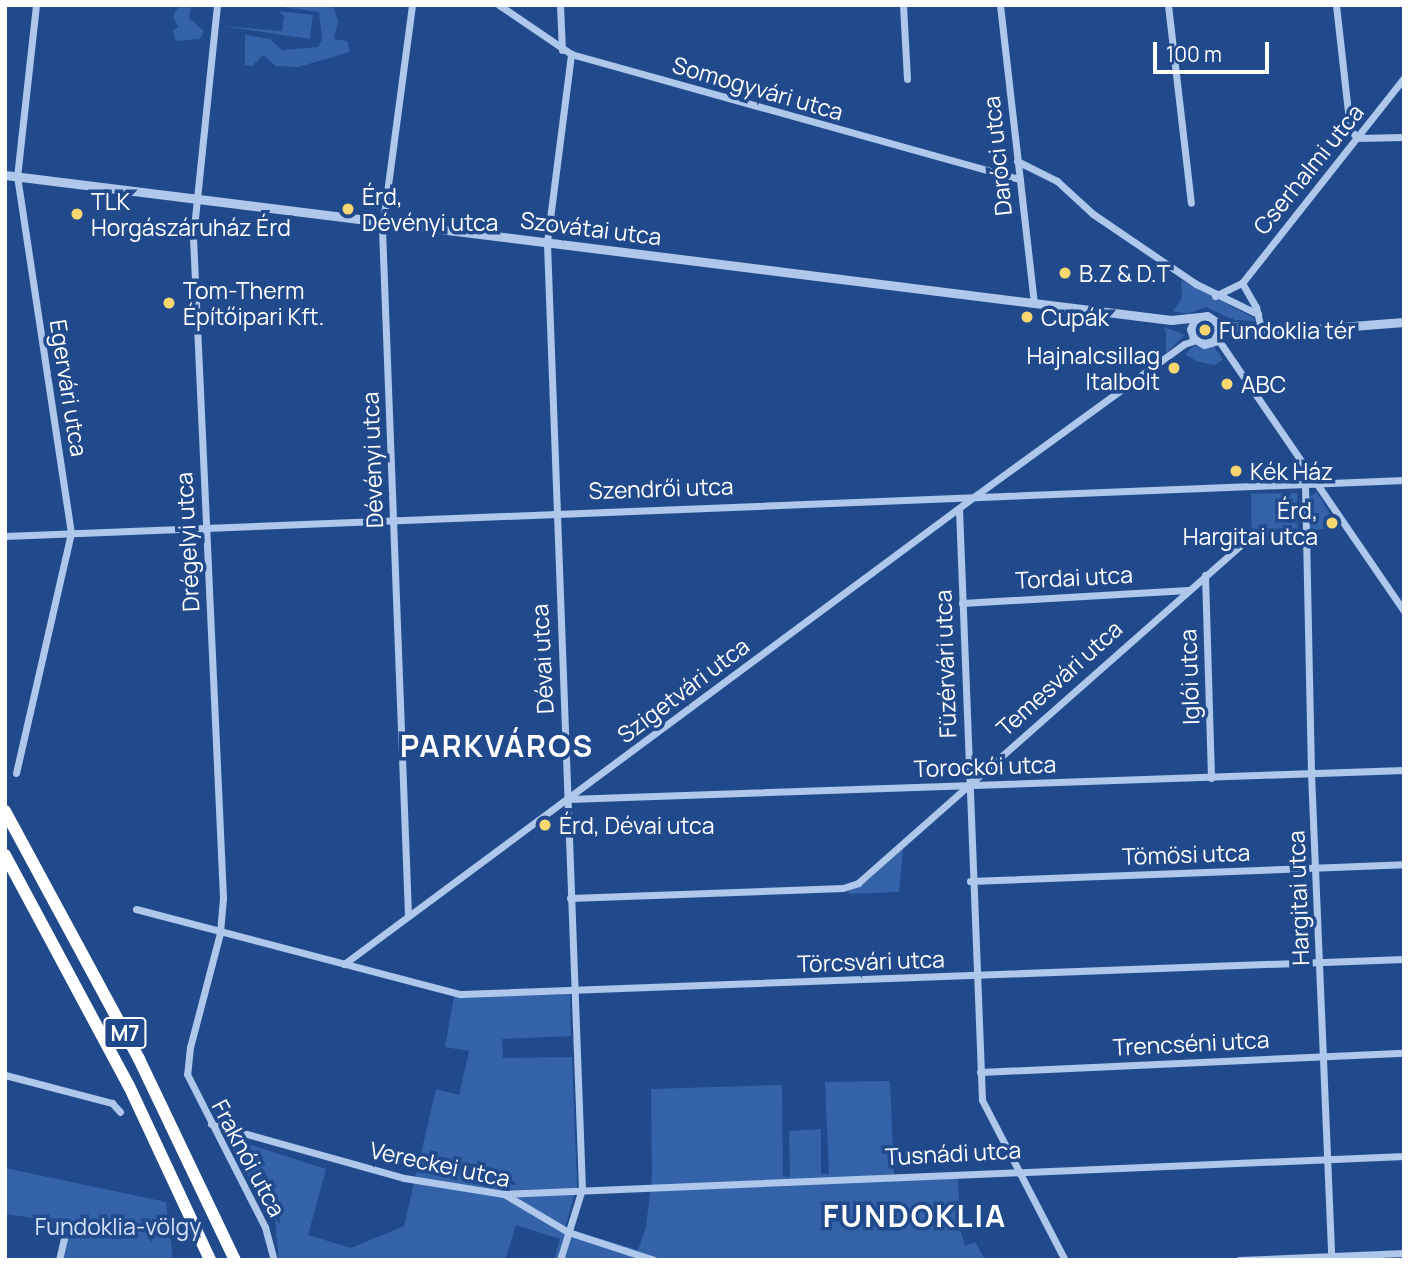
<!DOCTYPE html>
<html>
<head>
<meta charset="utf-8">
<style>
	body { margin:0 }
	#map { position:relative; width:1409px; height:1265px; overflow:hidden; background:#214a8c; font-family:Manrope,sans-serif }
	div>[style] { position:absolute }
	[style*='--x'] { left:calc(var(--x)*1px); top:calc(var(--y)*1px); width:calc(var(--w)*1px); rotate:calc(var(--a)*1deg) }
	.green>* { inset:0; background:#3563a9; transform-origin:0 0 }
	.minor>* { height:7px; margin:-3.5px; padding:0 3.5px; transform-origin:3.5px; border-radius:3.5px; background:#aec7eb }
	.tertiary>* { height:9px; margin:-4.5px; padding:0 4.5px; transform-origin:4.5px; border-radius:4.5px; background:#aec7eb }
	.motorway>* { height:12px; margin:-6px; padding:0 6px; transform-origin:6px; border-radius:6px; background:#fff }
	.dots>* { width:19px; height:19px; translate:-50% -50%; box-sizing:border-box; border:4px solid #214a8c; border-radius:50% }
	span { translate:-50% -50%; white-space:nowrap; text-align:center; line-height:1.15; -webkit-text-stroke:7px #214a8c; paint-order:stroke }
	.shield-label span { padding:2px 5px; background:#214a8c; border:2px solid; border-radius:5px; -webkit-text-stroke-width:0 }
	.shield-label { font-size:21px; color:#fff; font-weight:700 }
	.street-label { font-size:23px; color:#fff }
	.poi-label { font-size:23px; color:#fff }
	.left { translate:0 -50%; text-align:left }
	.right { translate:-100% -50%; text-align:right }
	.park-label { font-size:23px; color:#d3e2f8 }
	.district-label { font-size:30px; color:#fff; font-weight:700; letter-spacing:2px }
	.frame { position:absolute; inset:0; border:7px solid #fff; pointer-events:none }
	.scale { position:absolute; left:1153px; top:42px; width:116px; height:32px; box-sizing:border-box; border:4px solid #fff; border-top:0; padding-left:9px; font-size:21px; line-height:24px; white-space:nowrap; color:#fff; -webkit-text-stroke:5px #214a8c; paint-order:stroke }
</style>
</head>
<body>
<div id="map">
	<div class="green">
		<div style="clip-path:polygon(179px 5px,191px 5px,189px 18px,204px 31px,200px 39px,175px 41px,173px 30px,178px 27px,173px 17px)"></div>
		<div style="clip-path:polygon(268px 5px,333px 5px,338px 21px,334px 39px,347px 41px,350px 52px,298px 67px,276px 66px,263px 55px,252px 66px,245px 65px,245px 35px,270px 39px,282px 50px,318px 47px,322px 40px,319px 12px)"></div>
		<div style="clip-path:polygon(278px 11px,313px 15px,310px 39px,221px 26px,282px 31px,284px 16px)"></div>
		<div style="clip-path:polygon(1181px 280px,1252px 317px,1256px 321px,1233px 320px,1206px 307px,1187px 314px,1173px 311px,1182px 298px)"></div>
		<div style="clip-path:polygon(1164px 327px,1185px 335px,1166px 353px,1166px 333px)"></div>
		<div style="clip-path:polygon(1194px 346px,1214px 347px,1223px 360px,1214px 365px,1196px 361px,1185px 354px)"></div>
		<div style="clip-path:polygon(1316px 492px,1318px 494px,1338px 527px,1309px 531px,1309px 497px)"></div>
		<div style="left:1297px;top:493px;width:41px;height:46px;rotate:89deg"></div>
		<div style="clip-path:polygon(903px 849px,899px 892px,849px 894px,848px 889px,868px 880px)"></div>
		<div style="clip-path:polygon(570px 994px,571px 1036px,502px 1039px,503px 1058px,572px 1057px,577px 1185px,565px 1228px,638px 1250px,646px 1227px,652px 1177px,651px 1089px,782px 1085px,783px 1176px,790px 1177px,789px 1131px,821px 1129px,821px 1174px,829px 1174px,825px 1082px,890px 1081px,894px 1176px,958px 1175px,960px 1229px,965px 1246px,975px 1242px,985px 1260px,554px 1260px,560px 1239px,516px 1225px,505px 1260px,279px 1260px,275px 1220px,227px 1142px,232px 1139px,326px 1169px,308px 1235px,351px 1248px,404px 1226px,436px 1089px,459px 1095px,469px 1051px,445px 1047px,454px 997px)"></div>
		<div style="clip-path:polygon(5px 1168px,166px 1202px,173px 1260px,63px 1260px,68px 1237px,34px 1218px,5px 1214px)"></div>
	</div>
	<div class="minor">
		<div style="--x:217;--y:5;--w:233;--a:95.9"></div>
		<div style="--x:193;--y:237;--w:662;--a:87.4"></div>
		<div style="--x:223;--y:898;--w:35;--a:95"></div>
		<div style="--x:220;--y:933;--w:118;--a:104.7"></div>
		<div style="--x:190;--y:1047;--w:27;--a:96"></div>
		<div style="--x:187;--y:1074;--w:172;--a:63"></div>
		<div style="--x:265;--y:1227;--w:34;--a:75"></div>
		<div style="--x:499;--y:5;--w:87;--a:34.2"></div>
		<div style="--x:571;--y:54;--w:466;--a:15.6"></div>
		<div style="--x:560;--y:5;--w:45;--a:87.5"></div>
		<div style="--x:903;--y:5;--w:74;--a:86.9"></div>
		<div style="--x:1000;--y:5;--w:300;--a:83.5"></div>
		<div style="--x:1168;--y:5;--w:199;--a:83.4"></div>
		<div style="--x:1336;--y:5;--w:125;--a:83.6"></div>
		<div style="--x:1350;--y:129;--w:11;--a:52"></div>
		<div style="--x:1357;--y:138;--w:47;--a:-1.2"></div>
		<div style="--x:1017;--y:161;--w:45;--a:26.6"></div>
		<div style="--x:1057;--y:181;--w:49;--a:42.5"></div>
		<div style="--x:1093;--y:214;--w:125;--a:34.2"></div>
		<div style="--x:1196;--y:284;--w:69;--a:25.8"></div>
		<div style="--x:1242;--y:283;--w:28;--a:60"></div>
		<div style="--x:1256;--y:307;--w:26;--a:77"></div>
		<div style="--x:1215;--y:296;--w:30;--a:-26"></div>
		<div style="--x:1242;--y:283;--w:261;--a:-51.7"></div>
		<div style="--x:1217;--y:338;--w:331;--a:55.6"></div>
		<div style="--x:1305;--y:486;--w:287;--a:88.8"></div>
		<div style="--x:1311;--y:773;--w:487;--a:87.6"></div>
		<div style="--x:959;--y:509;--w:591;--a:87.77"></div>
		<div style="--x:982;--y:1100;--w:180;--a:62.6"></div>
		<div style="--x:5;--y:536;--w:1400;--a:-2.29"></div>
		<div style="--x:1205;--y:575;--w:203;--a:88.3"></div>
		<div style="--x:962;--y:603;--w:226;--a:-3.3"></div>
		<div style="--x:16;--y:773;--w:246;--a:-77.1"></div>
		<div style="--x:71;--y:533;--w:360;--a:-98.6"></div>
		<div style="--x:17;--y:177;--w:173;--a:-83.7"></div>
		<div style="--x:568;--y:799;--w:837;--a:-1.99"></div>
		<div style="--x:970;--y:881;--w:434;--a:-2.2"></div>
		<div style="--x:570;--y:898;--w:273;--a:-2.1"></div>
		<div style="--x:843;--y:888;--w:16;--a:-18"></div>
		<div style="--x:858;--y:883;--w:526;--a:-41.45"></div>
		<div style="--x:136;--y:909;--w:336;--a:14.7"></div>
		<div style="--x:461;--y:994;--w:944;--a:-2.13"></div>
		<div style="--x:408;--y:915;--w:685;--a:-92.17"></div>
		<div style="--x:382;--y:230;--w:227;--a:-82.4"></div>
		<div style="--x:344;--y:964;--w:786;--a:-36.56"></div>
		<div style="--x:975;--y:496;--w:258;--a:-36"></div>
		<div style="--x:1184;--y:344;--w:13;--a:-18"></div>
		<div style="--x:980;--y:1072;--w:424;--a:-2.6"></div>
		<div style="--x:5;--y:1075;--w:111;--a:14.7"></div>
		<div style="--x:112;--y:1103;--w:12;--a:48"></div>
		<div style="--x:211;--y:1124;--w:200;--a:15.6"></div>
		<div style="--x:404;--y:1178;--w:101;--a:9.1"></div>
		<div style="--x:504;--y:1194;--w:74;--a:30.7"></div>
		<div style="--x:568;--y:1232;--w:90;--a:18"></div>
		<div style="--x:504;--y:1194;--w:901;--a:-2.42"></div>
		<div style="--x:59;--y:1260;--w:23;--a:-77"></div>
		<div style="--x:560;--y:1260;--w:74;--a:-72.8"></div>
		<div style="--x:582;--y:1189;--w:948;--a:-92.12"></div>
		<div style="--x:547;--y:242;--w:190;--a:-82.7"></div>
		<div style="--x:1239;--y:1260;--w:165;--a:-2.4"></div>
	</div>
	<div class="tertiary">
		<div style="--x:5;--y:175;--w:1175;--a:7.09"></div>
		<div style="--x:1171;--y:320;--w:36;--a:-6"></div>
		<div style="--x:1207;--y:316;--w:14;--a:34"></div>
		<div style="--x:1219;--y:324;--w:17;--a:103"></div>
		<div style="--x:1215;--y:341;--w:11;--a:165"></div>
		<div style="--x:1204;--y:344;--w:12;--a:-149"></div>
		<div style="--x:1194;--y:338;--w:9;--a:-108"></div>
		<div style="--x:1191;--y:329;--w:11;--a:-63"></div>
		<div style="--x:1219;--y:324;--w:57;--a:8.1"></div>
		<div style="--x:1275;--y:332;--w:129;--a:-4.4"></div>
	</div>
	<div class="motorway">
		<div style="--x:5;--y:811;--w:282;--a:61.6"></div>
		<div style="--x:139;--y:1059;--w:223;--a:64.5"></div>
		<div style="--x:5;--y:855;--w:262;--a:61.8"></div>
		<div style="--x:129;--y:1086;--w:192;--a:65"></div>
	</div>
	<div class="dots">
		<div style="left:348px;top:209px;background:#f8d770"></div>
		<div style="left:77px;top:214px;background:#f8d770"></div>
		<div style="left:1065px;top:273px;background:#f8d770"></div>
		<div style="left:169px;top:303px;background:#f8d770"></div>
		<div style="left:1027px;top:317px;background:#f8d770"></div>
		<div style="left:1205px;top:330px;background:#f8d770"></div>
		<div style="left:1174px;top:368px;background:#f8d770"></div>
		<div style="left:1227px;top:384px;background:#f8d770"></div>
		<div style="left:1236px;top:471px;background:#f8d770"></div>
		<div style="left:1332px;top:523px;background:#f8d770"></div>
		<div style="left:545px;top:825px;background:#f8d770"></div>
	</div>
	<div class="shield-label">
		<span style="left:125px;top:1033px">M7</span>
	</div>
	<div class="street-label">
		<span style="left:758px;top:88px;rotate:16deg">Somogyvári utca</span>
		<span style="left:997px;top:156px;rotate:-96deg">Daróci utca</span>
		<span style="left:1308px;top:169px;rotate:-51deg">Cserhalmi utca</span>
		<span style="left:591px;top:228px;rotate:7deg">Szovátai utca</span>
		<span style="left:69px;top:388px;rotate:81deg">Egervári utca</span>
		<span style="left:372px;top:460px;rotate:-92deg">Dévényi utca</span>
		<span style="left:661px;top:488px;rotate:-2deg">Szendrői utca</span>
		<span style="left:187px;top:542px;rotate:-93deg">Drégelyi utca</span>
		<span style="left:1074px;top:577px;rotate:-3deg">Tordai utca</span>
		<span style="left:542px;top:659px;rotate:-93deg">Dévai utca</span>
		<span style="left:945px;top:664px;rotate:-92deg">Füzérvári utca</span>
		<span style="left:1189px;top:677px;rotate:-92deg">Iglói utca</span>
		<span style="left:1059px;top:678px;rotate:-42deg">Temesvári utca</span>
		<span style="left:683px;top:690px;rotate:-37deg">Szigetvári utca</span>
		<span style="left:985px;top:766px;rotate:-2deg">Torockói utca</span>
		<span style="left:1186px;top:854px;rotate:-2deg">Tömösi utca</span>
		<span style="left:1298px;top:898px;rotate:-92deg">Hargitai utca</span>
		<span style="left:871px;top:961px;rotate:-2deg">Törcsvári utca</span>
		<span style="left:1191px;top:1043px;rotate:-3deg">Trencséni utca</span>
		<span style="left:953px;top:1153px;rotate:-3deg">Tusnádi utca</span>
		<span style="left:249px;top:1158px;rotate:62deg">Fraknói utca</span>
		<span style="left:440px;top:1164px;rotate:12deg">Vereckei utca</span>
	</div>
	<div class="poi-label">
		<span class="left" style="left:362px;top:209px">Érd,<br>Dévényi utca</span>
		<span class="left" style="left:91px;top:214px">TLK<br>Horgászáruház Érd</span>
		<span class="left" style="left:1079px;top:273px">B.Z &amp; D.T</span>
		<span class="left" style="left:183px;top:303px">Tom-Therm<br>Építőipari Kft.</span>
		<span class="left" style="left:1041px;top:317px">Cupák</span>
		<span class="left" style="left:1219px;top:330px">Fundoklia tér</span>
		<span class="right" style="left:1160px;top:368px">Hajnalcsillag<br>Italbolt</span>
		<span class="left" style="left:1241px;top:384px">ABC</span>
		<span class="left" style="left:1250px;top:471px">Kék Ház</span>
		<span class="right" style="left:1318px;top:523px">Érd,<br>Hargitai utca</span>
		<span class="left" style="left:559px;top:825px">Érd, Dévai utca</span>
	</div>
	<div class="park-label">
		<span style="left:118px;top:1226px">Fundoklia-völgy</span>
	</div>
	<div class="district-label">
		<span style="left:497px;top:746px">PARKVÁROS</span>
		<span style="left:915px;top:1216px">FUNDOKLIA</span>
	</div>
	<div class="frame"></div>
	<div class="scale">100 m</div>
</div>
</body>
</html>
